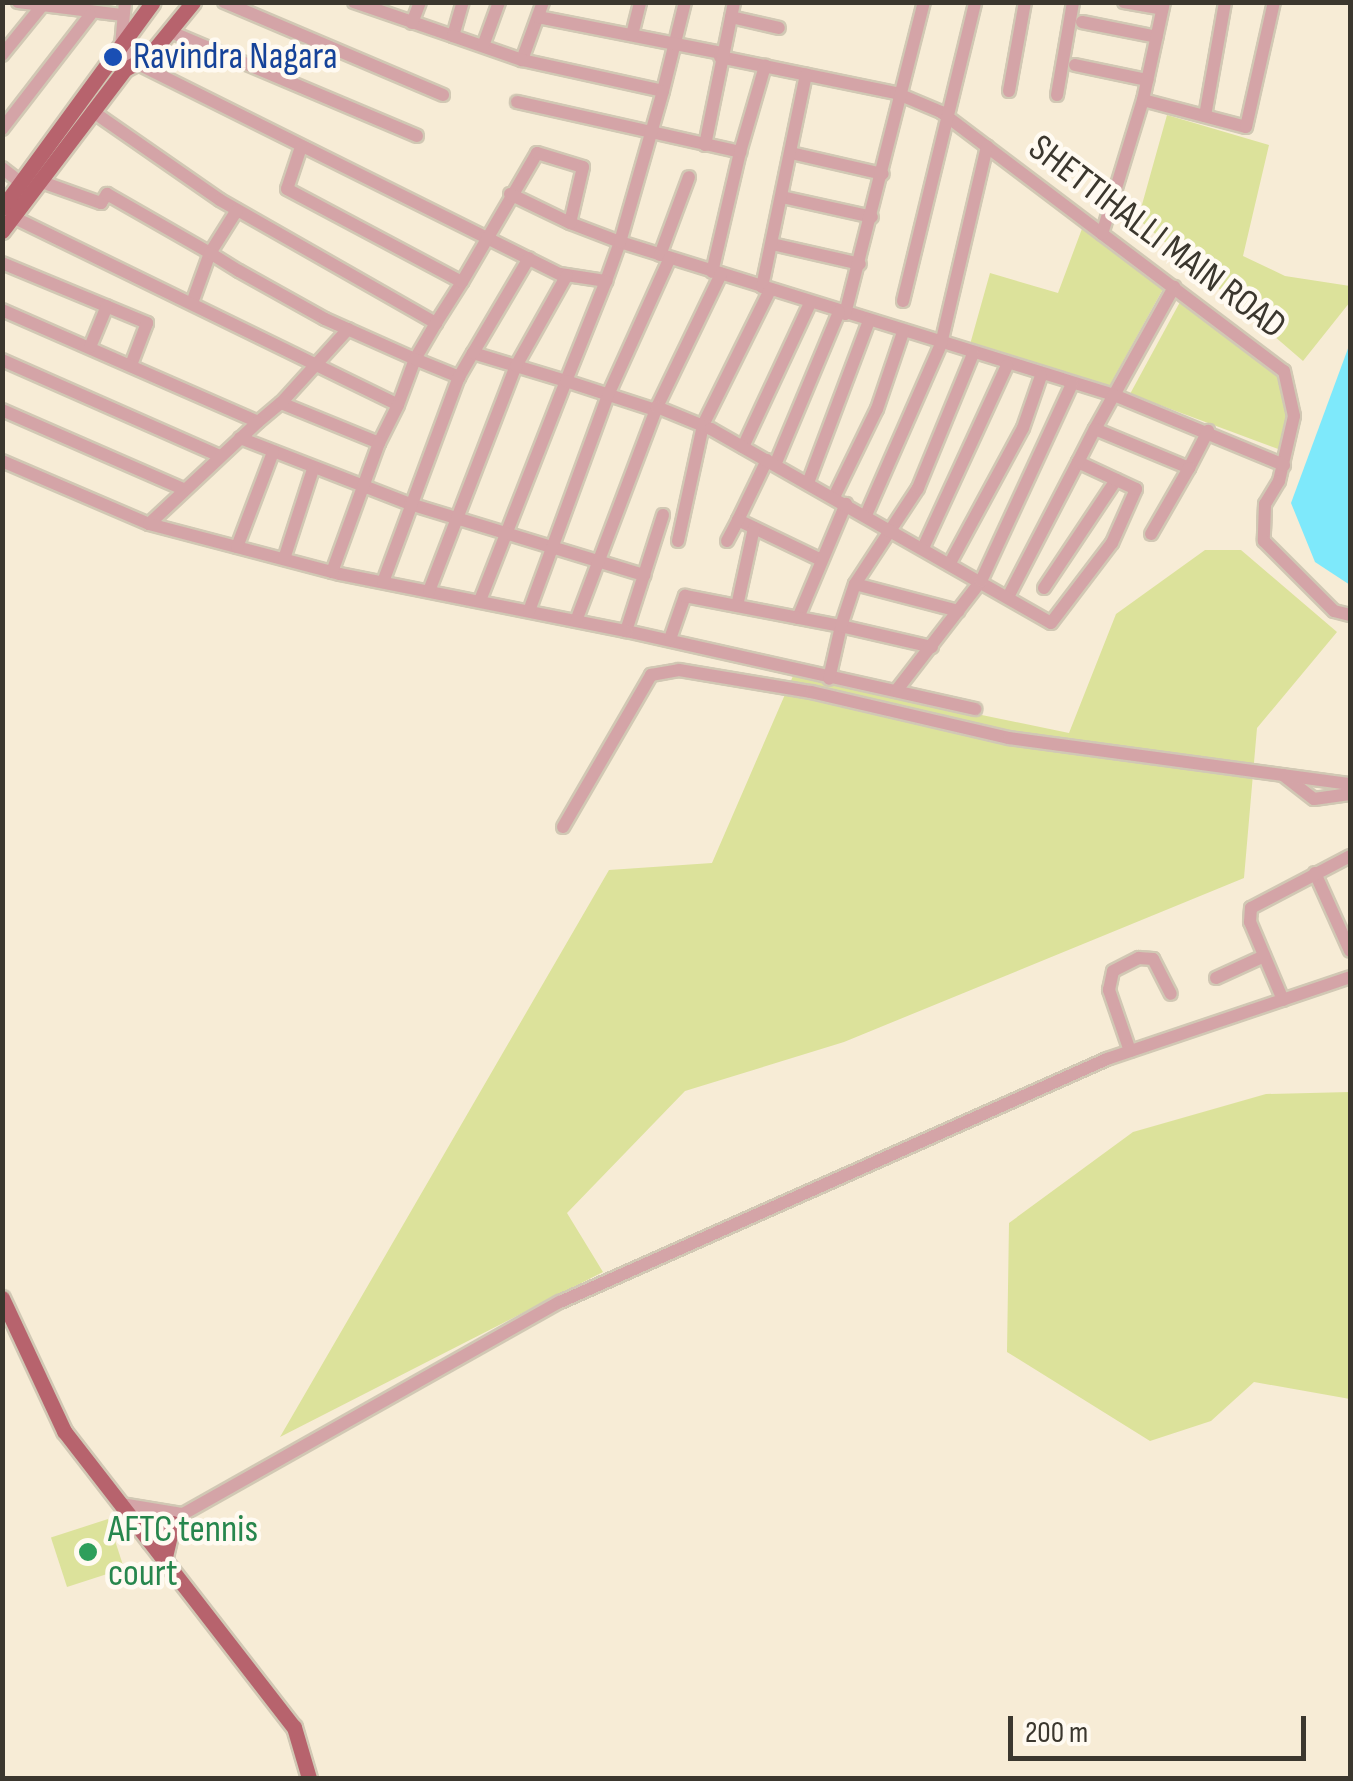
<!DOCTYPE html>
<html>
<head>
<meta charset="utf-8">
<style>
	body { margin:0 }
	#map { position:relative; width:1353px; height:1781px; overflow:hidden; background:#f7ecd6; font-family:"Sofia Sans Condensed",sans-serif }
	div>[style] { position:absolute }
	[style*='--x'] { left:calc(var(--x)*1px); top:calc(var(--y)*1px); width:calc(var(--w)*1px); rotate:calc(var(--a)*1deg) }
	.green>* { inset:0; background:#dce29b; transform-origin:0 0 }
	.water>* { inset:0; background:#7ee9fb }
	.roads { filter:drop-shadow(2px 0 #d1c8b4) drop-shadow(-2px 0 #d1c8b4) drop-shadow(0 2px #d1c8b4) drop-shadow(0 -2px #d1c8b4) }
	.minor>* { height:12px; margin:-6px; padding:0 6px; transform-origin:6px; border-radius:6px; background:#d4a4a7 }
	.major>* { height:15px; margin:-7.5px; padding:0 7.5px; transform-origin:7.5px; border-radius:7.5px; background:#b7636d }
	.dots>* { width:28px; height:28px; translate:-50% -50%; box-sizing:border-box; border:5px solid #fffaf1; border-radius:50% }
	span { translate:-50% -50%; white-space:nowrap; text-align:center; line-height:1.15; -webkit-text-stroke:9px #fffaf1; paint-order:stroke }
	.transit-label { font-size:38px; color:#164399 }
	.left { translate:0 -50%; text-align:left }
	.street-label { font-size:38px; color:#3b372e }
	.leisure-label { font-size:38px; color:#27864d }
	.frame { position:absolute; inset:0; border:5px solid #3b372e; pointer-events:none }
	.scale { position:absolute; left:1008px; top:1716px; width:298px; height:45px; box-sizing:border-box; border:5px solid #3b372e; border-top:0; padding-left:12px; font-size:30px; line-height:35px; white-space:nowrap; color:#3b372e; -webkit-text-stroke:8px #fffaf1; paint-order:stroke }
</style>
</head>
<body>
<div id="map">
	<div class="green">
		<div style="clip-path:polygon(1167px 115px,1269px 145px,1243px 256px,1285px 276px,1350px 286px,1350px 302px,1303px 361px,1138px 219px)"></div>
		<div style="clip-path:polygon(1083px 226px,1163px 289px,1109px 387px,969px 348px,990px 273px,1058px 293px)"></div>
		<div style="clip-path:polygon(1180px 302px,1281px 374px,1286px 414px,1281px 450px,1130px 394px)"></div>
		<div style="clip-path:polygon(1205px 550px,1241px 550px,1337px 632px,1257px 728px,1244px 878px,844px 1042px,685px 1091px,567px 1213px,603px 1272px,280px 1437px,609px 870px,712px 863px,793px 676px,1069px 733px,1116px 614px)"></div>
		<div style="clip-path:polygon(1350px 1092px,1350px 1399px,1254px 1382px,1211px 1421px,1150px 1441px,1007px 1352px,1009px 1223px,1133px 1132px,1266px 1094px)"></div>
		<div style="left:108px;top:1519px;width:52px;height:60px;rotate:72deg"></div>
	</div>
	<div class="water">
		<div style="clip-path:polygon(1350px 343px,1350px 585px,1315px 562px,1291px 503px)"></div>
	</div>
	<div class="roads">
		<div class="minor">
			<div style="--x:18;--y:2;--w:106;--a:7.1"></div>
			<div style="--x:125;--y:2;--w:44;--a:95.2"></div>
			<div style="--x:121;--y:46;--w:21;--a:51"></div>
			<div style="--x:134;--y:62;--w:476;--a:26.5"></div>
			<div style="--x:560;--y:274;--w:47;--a:8.7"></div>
			<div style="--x:606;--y:281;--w:41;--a:-70.3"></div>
			<div style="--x:620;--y:242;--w:517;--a:17.21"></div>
			<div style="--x:1114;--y:395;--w:124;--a:-60.9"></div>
			<div style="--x:224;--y:2;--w:238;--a:23"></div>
			<div style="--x:354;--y:2;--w:105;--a:19"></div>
			<div style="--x:453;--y:36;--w:35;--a:-74"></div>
			<div style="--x:543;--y:2;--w:62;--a:109.9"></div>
			<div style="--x:522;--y:60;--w:144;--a:12.4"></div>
			<div style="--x:663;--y:91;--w:92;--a:-76.1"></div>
			<div style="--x:1124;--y:2;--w:39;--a:10"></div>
			<div style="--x:538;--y:17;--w:187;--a:11.1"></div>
			<div style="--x:731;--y:17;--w:49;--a:12.9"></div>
			<div style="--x:1082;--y:22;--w:76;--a:11.3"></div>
			<div style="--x:412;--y:23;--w:22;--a:-69"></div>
			<div style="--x:171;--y:32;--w:267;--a:22.9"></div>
			<div style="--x:632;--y:35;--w:34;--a:-76"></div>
			<div style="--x:453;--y:36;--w:73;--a:19.2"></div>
			<div style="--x:483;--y:46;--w:47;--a:-70"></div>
			<div style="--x:2;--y:55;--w:62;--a:-50.9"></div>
			<div style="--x:720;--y:57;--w:180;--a:11.6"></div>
			<div style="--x:896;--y:93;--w:49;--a:22.9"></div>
			<div style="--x:941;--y:112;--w:430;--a:37.1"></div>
			<div style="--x:1284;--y:371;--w:46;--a:77.5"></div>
			<div style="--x:1294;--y:416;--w:67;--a:103"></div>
			<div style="--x:1279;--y:481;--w:27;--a:121"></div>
			<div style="--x:1265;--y:504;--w:37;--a:92"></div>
			<div style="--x:1264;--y:541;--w:99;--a:45"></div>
			<div style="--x:1334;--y:611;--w:16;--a:14"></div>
			<div style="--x:1075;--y:65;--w:74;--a:11.8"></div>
			<div style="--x:1009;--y:91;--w:90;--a:-79.8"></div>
			<div style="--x:1057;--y:95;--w:94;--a:-80.2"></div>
			<div style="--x:1143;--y:100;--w:106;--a:14.7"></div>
			<div style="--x:1246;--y:127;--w:128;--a:-77.4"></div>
			<div style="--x:517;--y:102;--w:229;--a:12.6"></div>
			<div style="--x:740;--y:152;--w:123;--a:103.1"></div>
			<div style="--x:92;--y:111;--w:156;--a:34.8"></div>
			<div style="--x:220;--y:200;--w:249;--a:29.7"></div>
			<div style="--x:436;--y:323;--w:49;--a:-57.6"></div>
			<div style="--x:1205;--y:116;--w:116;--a:-80"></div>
			<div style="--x:2;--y:129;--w:144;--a:-52.3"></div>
			<div style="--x:705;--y:145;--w:146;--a:-78.5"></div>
			<div style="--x:301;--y:147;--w:44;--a:108.4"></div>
			<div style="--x:287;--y:189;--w:198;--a:28"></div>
			<div style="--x:462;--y:282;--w:149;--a:-59.8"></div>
			<div style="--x:537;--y:153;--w:48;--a:16.9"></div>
			<div style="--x:583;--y:167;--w:57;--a:103.1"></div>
			<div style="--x:570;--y:223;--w:53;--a:20.8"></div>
			<div style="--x:620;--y:242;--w:157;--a:-74.1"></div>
			<div style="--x:740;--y:152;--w:90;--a:-73.8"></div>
			<div style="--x:791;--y:153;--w:94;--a:12.9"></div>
			<div style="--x:2;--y:168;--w:33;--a:38"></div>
			<div style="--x:39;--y:181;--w:66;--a:19.5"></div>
			<div style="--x:101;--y:203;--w:11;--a:-56"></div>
			<div style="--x:107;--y:194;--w:119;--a:29.8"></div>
			<div style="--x:210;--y:253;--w:53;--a:109.8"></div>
			<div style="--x:510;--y:194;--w:67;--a:25.8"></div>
			<div style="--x:782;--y:197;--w:92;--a:12.5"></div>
			<div style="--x:237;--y:210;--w:51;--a:122.1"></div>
			<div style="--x:210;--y:253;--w:34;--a:32"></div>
			<div style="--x:239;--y:271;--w:98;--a:29.2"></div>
			<div style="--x:325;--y:319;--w:98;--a:24"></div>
			<div style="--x:415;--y:359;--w:42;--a:-59.7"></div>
			<div style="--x:13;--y:217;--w:428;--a:26"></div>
			<div style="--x:398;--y:405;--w:49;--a:-69.7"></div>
			<div style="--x:415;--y:359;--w:48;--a:22.2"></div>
			<div style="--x:459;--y:377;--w:28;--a:-60"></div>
			<div style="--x:473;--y:353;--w:97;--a:16.8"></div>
			<div style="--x:566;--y:381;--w:236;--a:111.4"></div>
			<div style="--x:1102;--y:234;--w:140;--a:-73"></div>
			<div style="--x:1143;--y:100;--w:100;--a:-77.9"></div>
			<div style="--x:772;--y:244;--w:90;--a:12.8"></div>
			<div style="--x:660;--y:255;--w:83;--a:-69.6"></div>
			<div style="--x:2;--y:263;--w:157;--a:22.5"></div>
			<div style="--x:147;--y:323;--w:45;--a:110.9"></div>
			<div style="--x:606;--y:281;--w:108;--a:111.8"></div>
			<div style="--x:566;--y:381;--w:94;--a:18"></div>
			<div style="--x:762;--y:287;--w:217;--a:-78.3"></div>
			<div style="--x:903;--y:301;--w:307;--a:-76.4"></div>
			<div style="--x:2;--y:310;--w:279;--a:23.6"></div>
			<div style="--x:258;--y:422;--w:30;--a:-40"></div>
			<div style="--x:281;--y:403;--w:106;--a:22.2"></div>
			<div style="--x:379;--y:443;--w:42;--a:-63.4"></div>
			<div style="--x:845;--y:314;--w:322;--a:-75.8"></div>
			<div style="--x:90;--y:347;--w:44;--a:-67.5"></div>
			<div style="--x:473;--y:353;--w:110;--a:-59.5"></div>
			<div style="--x:2;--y:360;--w:238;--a:23.8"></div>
			<div style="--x:281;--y:403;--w:100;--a:-47.8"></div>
			<div style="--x:657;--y:407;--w:148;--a:-64.3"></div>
			<div style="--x:2;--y:410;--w:197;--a:23.6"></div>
			<div style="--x:1095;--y:429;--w:39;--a:-61"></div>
			<div style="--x:1114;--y:395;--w:184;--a:22.4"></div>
			<div style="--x:240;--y:438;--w:182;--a:21.2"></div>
			<div style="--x:410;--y:504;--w:245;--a:16.9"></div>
			<div style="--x:644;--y:575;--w:59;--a:107.8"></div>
			<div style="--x:626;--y:631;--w:358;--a:12.6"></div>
			<div style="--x:743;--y:447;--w:159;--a:-65"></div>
			<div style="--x:767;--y:460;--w:67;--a:115.8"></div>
			<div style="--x:738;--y:520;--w:90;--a:25.7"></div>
			<div style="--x:2;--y:461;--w:160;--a:23.2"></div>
			<div style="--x:149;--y:524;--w:149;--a:-43.1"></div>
			<div style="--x:775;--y:465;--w:166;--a:-67.3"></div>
			<div style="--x:1189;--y:468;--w:42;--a:-62.8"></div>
			<div style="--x:808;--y:483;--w:173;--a:-69.4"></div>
			<div style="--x:834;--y:497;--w:98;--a:-64"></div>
			<div style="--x:877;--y:409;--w:81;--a:-71.3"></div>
			<div style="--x:866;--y:515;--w:187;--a:-66.3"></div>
			<div style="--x:941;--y:344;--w:203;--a:-76.9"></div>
			<div style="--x:149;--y:524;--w:197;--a:14.7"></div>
			<div style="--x:340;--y:574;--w:292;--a:11.3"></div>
			<div style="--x:678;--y:541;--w:119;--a:-77.8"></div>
			<div style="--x:703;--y:425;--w:151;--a:-63.6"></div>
			<div style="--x:727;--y:541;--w:24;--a:-62"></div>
			<div style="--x:237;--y:547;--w:102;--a:-69.2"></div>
			<div style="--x:923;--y:548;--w:201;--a:-65.3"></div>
			<div style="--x:284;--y:559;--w:95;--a:-72.1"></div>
			<div style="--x:950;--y:563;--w:153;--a:-61.6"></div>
			<div style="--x:1023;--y:428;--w:55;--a:-70.9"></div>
			<div style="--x:332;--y:572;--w:137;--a:-70"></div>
			<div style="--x:644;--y:575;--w:63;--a:-72.4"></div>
			<div style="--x:383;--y:582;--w:219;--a:-69.7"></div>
			<div style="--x:855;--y:584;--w:115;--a:-56.7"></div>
			<div style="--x:918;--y:488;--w:145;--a:-67.7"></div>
			<div style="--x:1044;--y:588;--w:130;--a:-56.3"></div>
			<div style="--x:429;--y:591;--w:241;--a:-68.9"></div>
			<div style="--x:516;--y:366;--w:104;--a:-60.7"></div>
			<div style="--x:1008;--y:597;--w:152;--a:-62.6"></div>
			<div style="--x:737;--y:606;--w:80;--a:-77.7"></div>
			<div style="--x:529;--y:611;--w:230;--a:-69.9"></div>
			<div style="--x:608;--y:395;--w:150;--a:-65.7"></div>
			<div style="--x:798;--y:618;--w:124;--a:-67.2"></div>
			<div style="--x:576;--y:621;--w:229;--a:-69.3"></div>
			<div style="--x:657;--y:407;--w:58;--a:22.2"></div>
			<div style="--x:711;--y:429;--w:391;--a:29.7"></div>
			<div style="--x:1051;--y:623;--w:101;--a:-52.7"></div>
			<div style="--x:1112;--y:543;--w:59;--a:-66"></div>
			<div style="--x:1136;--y:489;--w:64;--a:-155"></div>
			<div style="--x:1078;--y:462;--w:37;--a:-63"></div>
			<div style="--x:1095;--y:429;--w:102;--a:22.5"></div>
			<div style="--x:1189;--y:468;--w:76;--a:119.9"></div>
			<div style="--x:670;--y:639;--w:46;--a:-70.8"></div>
			<div style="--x:685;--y:596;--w:159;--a:10.9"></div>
			<div style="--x:841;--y:626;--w:54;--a:102.8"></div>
			<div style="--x:932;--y:647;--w:93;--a:-167"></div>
			<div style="--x:841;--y:626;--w:44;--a:-71.6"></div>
			<div style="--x:855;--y:584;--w:107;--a:14.6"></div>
			<div style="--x:896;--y:691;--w:139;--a:-52.3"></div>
			<div style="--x:981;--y:581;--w:217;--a:-65.2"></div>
			<div style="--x:1283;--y:775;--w:39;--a:38"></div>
			<div style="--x:1314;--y:799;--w:36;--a:-8"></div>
			<div style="--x:563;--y:827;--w:176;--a:-59.9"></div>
			<div style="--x:651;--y:675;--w:28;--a:-10"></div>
			<div style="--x:679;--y:670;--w:134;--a:9.5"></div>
			<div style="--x:811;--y:692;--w:203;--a:13.1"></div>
			<div style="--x:1009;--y:738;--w:344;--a:7.7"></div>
			<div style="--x:1315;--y:873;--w:85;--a:65.8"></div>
			<div style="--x:1216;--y:978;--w:53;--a:-24.6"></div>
			<div style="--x:1283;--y:1000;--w:85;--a:-112.9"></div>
			<div style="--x:1250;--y:922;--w:14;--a:-86"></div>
			<div style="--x:1251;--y:908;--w:112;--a:-27.7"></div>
			<div style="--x:1130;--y:1051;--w:65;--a:-109"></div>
			<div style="--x:1109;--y:990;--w:19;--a:-78"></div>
			<div style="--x:1113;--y:971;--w:29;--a:-27"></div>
			<div style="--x:1139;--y:958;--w:14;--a:4"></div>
			<div style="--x:1153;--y:959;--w:39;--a:63"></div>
			<div style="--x:121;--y:1504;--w:63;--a:9.2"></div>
			<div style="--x:149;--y:1543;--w:45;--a:-40.5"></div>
			<div style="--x:183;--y:1514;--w:433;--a:-29.4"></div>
			<div style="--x:560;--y:1302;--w:599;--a:-23.95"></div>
			<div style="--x:1107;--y:1059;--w:256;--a:-18.6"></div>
		</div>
		<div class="major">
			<div style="--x:2;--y:208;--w:255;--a:-53.8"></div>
			<div style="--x:2;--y:231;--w:203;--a:-52.8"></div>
			<div style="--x:125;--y:69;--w:27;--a:-28"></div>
			<div style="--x:149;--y:56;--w:70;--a:-50.8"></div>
			<div style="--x:2;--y:1298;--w:147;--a:65"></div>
			<div style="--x:64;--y:1431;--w:375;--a:52.2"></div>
			<div style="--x:294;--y:1727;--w:53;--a:73.6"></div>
			<div style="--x:164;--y:1561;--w:39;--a:-77"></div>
		</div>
	</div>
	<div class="dots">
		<div style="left:113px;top:57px;background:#1a4fb4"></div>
		<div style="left:88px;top:1552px;background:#2e9e5b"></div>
	</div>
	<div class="transit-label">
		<span class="left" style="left:133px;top:57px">Ravindra Nagara</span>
	</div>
	<div class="street-label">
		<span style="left:1157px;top:237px;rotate:37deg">SHETTIHALLI MAIN ROAD</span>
	</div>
	<div class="leisure-label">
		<span class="left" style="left:108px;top:1552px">AFTC tennis<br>court</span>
	</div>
	<div class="frame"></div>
	<div class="scale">200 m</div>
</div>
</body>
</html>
